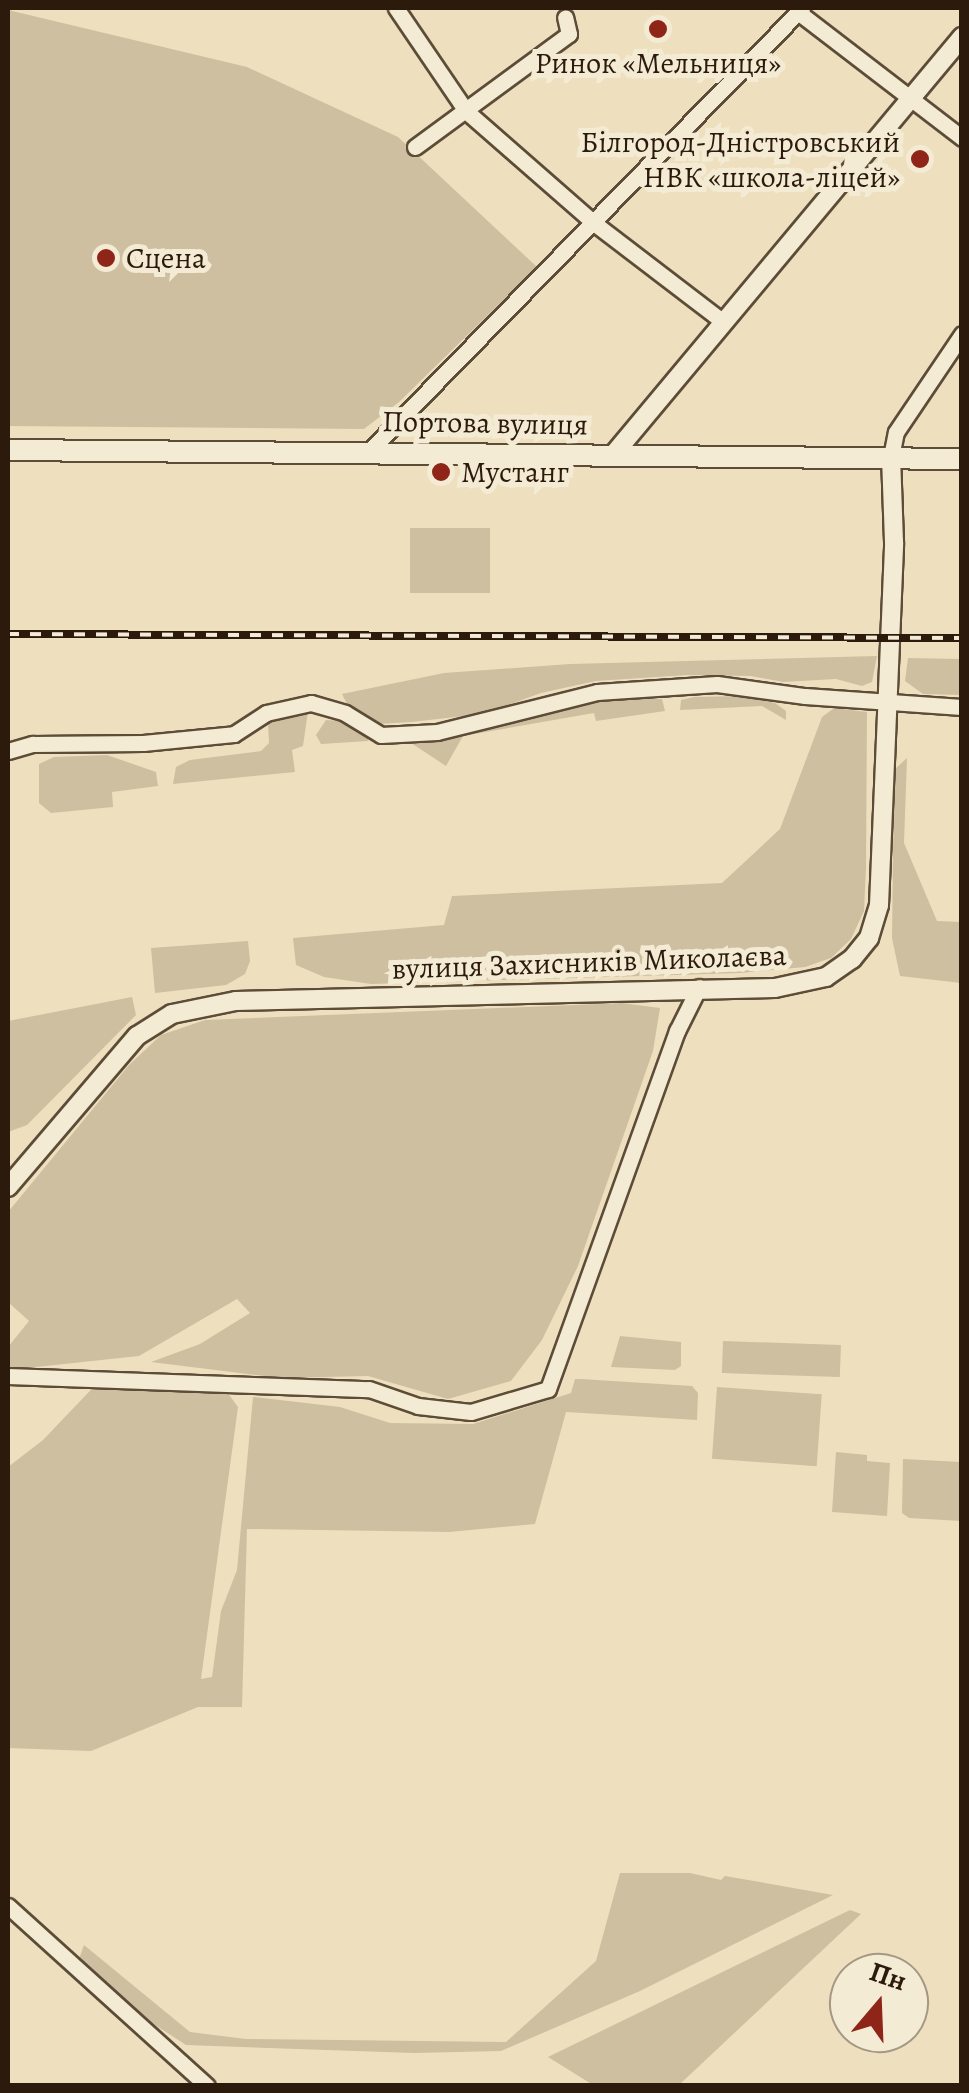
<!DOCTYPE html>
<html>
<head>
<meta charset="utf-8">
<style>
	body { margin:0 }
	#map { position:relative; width:969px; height:2093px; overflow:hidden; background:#eee0be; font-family:Alegreya,serif }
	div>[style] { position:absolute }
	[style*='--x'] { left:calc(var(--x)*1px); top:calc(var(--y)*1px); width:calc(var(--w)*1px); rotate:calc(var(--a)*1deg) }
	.green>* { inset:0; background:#cdbfa0; transform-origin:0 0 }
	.roads { filter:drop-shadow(2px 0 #5c4c38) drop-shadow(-2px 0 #5c4c38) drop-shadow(0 2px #5c4c38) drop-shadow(0 -2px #5c4c38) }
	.minor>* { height:15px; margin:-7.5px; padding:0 7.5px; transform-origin:7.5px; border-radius:7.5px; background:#f4ebd5 }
	.tertiary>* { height:18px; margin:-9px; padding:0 9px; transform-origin:9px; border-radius:9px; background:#f4ebd5 }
	.secondary>* { height:20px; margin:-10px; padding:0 10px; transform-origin:10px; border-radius:10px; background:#f4ebd5 }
	.rail>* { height:8px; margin-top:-4px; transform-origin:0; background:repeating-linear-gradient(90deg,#f4ebd5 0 11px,#2c1b0c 0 22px); box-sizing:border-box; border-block:2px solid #2c1b0c }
	.dots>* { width:28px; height:28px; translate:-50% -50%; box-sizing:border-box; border:5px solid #f4ebd5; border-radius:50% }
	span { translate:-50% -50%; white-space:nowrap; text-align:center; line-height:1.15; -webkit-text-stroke:10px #f4ebd5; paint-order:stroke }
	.poi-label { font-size:30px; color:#2c1b0c }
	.right { translate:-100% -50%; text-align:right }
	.left { translate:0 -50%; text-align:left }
	.street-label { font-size:30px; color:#2c1b0c }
	.frame { position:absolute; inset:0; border:10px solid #2c1b0c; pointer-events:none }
	.north { position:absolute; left:829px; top:1953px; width:100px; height:100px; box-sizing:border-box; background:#f4ebd5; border:2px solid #a49885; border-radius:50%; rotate:19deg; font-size:28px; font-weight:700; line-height:40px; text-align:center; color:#2c1b0c }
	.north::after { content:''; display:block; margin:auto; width:35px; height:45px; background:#8f2418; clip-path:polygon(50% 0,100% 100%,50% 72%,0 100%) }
</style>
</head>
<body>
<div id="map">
	<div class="green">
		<div style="clip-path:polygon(8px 10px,247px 67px,398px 137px,537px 267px,399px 402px,364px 429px,8px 426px)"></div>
		<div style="left:410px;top:528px;width:80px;height:65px"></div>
		<div style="clip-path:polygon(877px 656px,872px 682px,862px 686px,836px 679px,783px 682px,751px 676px,688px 675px,596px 681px,541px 693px,483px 714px,411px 722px,379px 724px,348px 706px,342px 694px,444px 673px,570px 664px)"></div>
		<div style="clip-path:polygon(908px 658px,961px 659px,961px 695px,923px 694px,905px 681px)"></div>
		<div style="clip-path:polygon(741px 696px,775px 703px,786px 711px,786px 720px,762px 706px,680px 710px,681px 700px,694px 697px)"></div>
		<div style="clip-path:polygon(598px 699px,662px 699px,665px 711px,596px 721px,594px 713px,463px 736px,446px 766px,411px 743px)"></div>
		<div style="clip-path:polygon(834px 708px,867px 712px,866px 867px,864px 911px,851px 939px,831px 958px,805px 967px,740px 973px,371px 984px,324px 977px,296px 965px,293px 938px,444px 925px,452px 896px,722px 883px,780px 829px,822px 717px)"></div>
		<div style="clip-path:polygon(308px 711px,303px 746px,292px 750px,295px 772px,173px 784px,176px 767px,190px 760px,261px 751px,269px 743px,268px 723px,278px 716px)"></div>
		<div style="clip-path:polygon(326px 720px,343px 721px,369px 737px,368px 741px,321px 744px,316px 735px)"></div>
		<div style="clip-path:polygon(107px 755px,156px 772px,158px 786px,112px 792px,113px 807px,51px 813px,39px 803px,39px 764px,54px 757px)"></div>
		<div style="clip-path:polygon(907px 758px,904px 843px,937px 921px,961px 922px,961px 983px,900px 976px,892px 938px,894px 770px)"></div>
		<div style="clip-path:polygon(248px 941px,250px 961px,245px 974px,226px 985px,155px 993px,151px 948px)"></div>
		<div style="clip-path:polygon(132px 997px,136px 1015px,27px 1125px,8px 1132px,8px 1021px)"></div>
		<div style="clip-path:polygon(622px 1003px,660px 1008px,653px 1051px,578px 1266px,542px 1340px,511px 1381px,448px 1399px,368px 1376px,281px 1378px,151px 1362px,200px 1344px,250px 1313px,237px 1299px,139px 1356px,8px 1370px,8px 1347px,29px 1321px,8px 1302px,8px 1212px,129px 1065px,161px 1035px,205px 1020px)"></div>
		<div style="clip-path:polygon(620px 1336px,681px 1342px,681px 1366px,675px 1370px,611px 1367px)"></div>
		<div style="left:723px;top:1341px;width:118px;height:32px;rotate:2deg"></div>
		<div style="clip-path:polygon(105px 1375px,227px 1392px,238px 1407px,201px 1679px,212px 1677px,221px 1611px,237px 1570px,253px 1397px,340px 1407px,390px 1423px,473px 1424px,571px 1393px,575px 1379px,581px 1379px,692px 1386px,698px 1393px,697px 1420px,566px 1412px,535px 1524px,449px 1532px,247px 1529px,242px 1707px,198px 1707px,91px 1751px,8px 1748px,8px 1467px,43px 1440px)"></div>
		<div style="left:717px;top:1387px;width:105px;height:72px;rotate:4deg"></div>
		<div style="clip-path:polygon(836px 1452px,867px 1455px,867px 1461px,890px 1463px,887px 1516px,832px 1512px)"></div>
		<div style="clip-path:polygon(903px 1459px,961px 1462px,961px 1521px,909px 1518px,902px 1513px)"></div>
		<div style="clip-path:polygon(620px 1873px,690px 1873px,721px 1880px,725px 1876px,833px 1895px,640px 1991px,501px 2051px,414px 2053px,186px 2045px,152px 2023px,79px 1959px,84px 1945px,190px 2032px,246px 2039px,506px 2042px,596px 1961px)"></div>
		<div style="clip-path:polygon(850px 1910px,861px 1914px,679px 2085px,593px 2085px,548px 2057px)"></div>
	</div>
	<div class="roads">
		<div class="minor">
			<div style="--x:396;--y:8;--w:125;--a:55.8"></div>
			<div style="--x:466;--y:111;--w:170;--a:41.2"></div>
			<div style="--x:594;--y:223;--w:161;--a:37.4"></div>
			<div style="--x:798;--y:12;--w:207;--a:37.5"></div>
			<div style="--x:415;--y:147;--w:191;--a:-36.3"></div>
			<div style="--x:569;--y:34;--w:17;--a:-103"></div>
			<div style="--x:368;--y:452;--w:621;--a:-45.65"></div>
			<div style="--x:891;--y:457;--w:25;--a:-79"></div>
			<div style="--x:896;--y:432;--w:118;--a:-56"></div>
			<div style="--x:8;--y:751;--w:26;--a:-16"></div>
			<div style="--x:33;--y:744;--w:110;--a:-0.5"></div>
			<div style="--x:143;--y:743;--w:91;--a:-5.6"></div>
			<div style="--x:234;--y:734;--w:38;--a:-33"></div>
			<div style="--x:266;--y:713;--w:46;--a:-12.5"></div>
			<div style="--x:311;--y:703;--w:35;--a:16"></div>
			<div style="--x:345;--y:713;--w:42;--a:31.4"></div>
			<div style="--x:381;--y:735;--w:56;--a:-3.1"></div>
			<div style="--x:437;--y:732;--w:165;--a:-14"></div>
			<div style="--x:597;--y:692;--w:120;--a:-3.8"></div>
			<div style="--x:717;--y:684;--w:89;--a:7.8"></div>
			<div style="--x:805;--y:696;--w:157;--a:4"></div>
			<div style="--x:8;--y:1376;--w:361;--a:2.1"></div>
			<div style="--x:369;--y:1389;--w:52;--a:19.1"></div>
			<div style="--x:418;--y:1406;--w:53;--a:6.5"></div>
			<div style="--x:471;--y:1412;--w:80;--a:-16.6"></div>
			<div style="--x:548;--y:1389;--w:381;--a:-70.2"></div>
			<div style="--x:677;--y:1031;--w:49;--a:-63.4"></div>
			<div style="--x:8;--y:1906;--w:268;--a:42.1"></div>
		</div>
		<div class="tertiary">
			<div style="--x:613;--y:455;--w:545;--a:-50.14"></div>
			<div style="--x:8;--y:1187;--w:199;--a:-49.5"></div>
			<div style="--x:137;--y:1036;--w:41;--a:-32.2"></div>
			<div style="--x:172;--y:1014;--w:65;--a:-11.5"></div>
			<div style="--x:236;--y:1001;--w:539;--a:-1.38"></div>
			<div style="--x:775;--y:988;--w:52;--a:-12.2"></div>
			<div style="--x:826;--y:977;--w:32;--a:-35"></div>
			<div style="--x:852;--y:959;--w:27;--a:-51"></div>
			<div style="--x:869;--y:938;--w:34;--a:-73"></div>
			<div style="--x:879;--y:905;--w:363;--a:-87.6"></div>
			<div style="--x:894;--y:542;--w:85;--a:-92"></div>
		</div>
		<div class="secondary">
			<div style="--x:8;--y:450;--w:954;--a:0.54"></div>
		</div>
	</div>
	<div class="rail">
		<div style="--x:8;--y:634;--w:954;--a:0.24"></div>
	</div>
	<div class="dots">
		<div style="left:658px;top:29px;background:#8f2418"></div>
		<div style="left:920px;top:159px;background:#8f2418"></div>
		<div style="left:106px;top:258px;background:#8f2418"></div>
		<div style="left:441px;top:472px;background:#8f2418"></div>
	</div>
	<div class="poi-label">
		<span style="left:658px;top:63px">Ринок «Мельниця»</span>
		<span class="right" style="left:900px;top:159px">Білгород-Дністровський<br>НВК «школа-ліцей»</span>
		<span class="left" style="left:126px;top:258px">Сцена</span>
		<span class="left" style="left:461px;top:472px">Мустанг</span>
	</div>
	<div class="street-label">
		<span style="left:485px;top:423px;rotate:1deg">Портова вулиця</span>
		<span style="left:589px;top:962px;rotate:-2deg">вулиця Захисників Миколаєва</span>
	</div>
	<div class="frame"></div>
	<div class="north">Пн</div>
</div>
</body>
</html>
